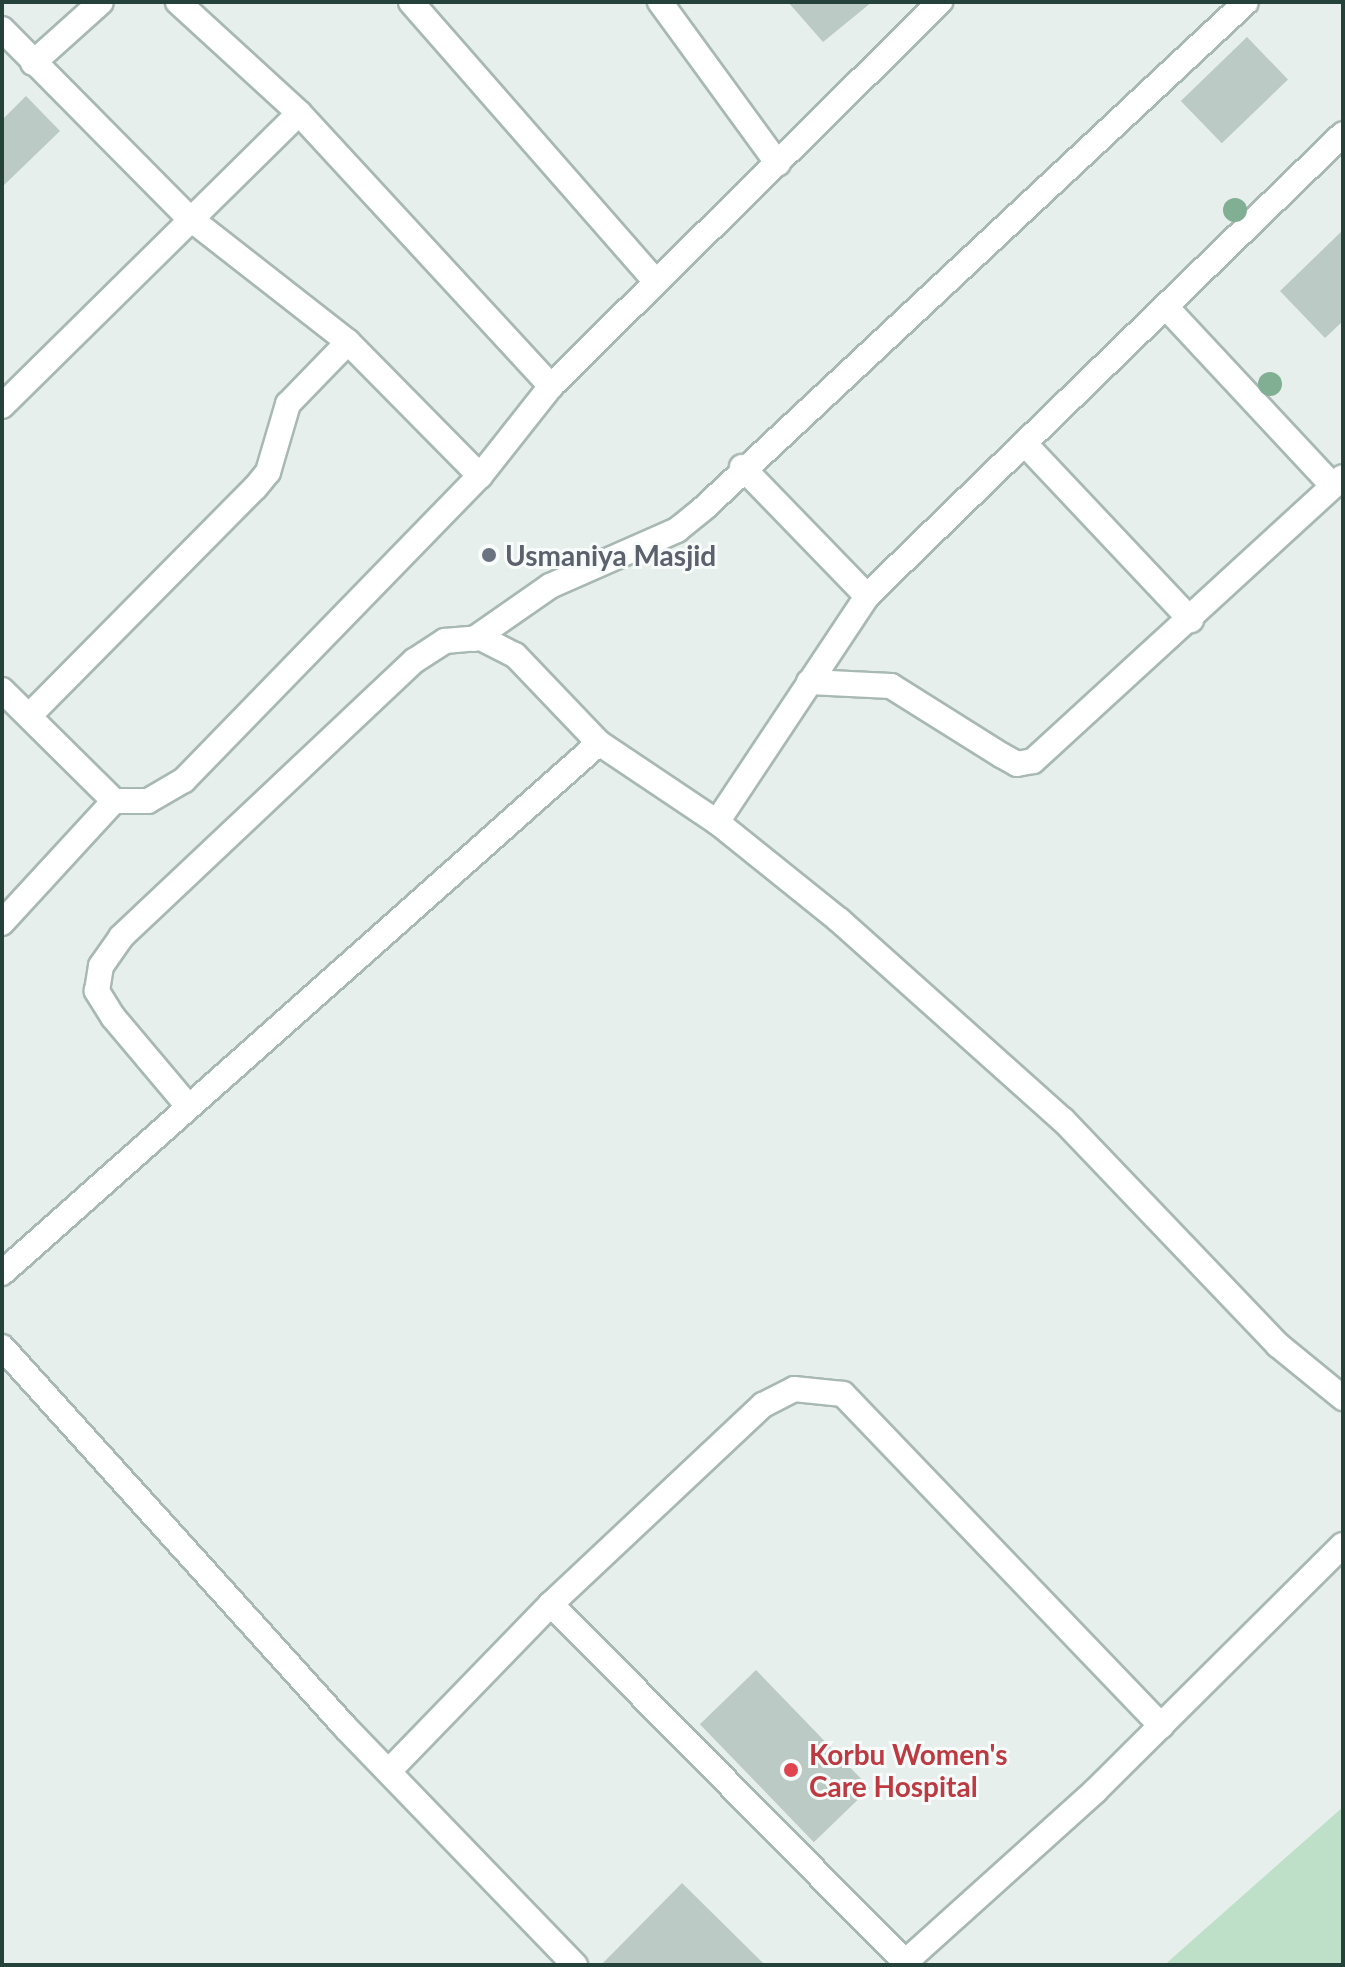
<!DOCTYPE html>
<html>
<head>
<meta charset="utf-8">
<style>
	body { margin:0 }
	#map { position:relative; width:1345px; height:1967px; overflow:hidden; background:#e6efeb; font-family:Lato,sans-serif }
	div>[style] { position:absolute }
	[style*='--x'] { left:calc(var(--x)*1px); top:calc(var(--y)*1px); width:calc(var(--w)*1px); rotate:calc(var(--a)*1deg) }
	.green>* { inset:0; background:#bfe0c8 }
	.building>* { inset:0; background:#bbcac4; transform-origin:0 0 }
	.roads { filter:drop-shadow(2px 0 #a8b8b2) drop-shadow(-2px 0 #a8b8b2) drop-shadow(0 2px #a8b8b2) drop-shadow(0 -2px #a8b8b2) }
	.street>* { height:24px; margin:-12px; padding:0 12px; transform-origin:12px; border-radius:12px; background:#fff }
	.secondary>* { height:24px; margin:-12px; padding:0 12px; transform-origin:12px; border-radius:12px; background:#fff }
	.trees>* { width:24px; height:24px; margin:-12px; border-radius:50%; background:#80af93 }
	.dots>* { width:22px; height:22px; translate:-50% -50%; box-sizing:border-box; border:4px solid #f7fbf9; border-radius:50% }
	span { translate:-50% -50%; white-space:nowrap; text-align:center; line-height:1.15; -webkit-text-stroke:6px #f7fbf9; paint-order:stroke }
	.worship-label { font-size:28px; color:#5b616d; font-weight:700 }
	.left { translate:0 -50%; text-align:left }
	.health-label { font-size:28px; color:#be3a42; font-weight:700 }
	.frame { position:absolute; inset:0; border:4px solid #24423a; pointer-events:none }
</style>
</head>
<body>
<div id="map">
	<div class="green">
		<div style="clip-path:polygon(1343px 1807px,1343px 1965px,1165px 1965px,1170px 1960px)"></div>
	</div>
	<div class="building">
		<div style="clip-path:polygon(788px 2px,872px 2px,823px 42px)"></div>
		<div style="left:1247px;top:37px;width:59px;height:92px;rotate:46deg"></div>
		<div style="clip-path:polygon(26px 96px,60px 131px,2px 187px,2px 120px)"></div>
		<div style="clip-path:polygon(1343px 230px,1343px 321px,1325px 338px,1280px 291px)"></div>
		<div style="left:756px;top:1670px;width:164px;height:78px;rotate:46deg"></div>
		<div style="clip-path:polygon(682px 1883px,765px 1965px,601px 1965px)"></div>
	</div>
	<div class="roads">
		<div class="street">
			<div style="--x:178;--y:2;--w:164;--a:42.5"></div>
			<div style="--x:299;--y:113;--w:372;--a:47.3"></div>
			<div style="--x:411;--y:2;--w:372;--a:48.8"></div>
			<div style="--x:660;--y:2;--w:200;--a:53.9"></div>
			<div style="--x:2;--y:29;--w:263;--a:45.3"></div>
			<div style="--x:187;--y:216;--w:204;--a:38"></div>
			<div style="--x:348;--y:342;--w:188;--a:45.4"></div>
			<div style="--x:33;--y:63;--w:91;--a:-41.9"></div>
			<div style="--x:1167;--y:308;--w:243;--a:47"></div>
			<div style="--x:2;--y:406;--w:417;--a:-44.6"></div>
			<div style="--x:1025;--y:444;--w:242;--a:46.7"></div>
			<div style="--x:742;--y:467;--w:180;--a:45.9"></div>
			<div style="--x:474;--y:639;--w:93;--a:-34.9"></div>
			<div style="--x:550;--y:586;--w:139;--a:-23.8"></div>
			<div style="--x:677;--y:530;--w:35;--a:-39"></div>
			<div style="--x:704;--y:508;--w:741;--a:-43.03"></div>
			<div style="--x:809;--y:682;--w:82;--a:2.8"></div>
			<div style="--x:891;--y:686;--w:130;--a:32.1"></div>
			<div style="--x:1001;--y:755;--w:18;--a:29"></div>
			<div style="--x:1017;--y:764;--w:16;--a:-11"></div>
			<div style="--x:1033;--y:761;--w:420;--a:-42.5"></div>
			<div style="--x:2;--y:690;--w:158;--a:44.7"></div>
			<div style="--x:114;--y:801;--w:166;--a:132.6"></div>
			<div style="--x:29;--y:716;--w:321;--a:-45.3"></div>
			<div style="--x:255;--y:488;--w:21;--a:-51"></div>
			<div style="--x:268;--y:472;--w:71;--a:-73.6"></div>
			<div style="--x:288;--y:404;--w:86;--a:-45.9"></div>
			<div style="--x:114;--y:801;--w:34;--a:0"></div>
			<div style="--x:148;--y:801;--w:42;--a:-30.3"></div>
			<div style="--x:184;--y:780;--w:424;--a:-45.8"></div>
			<div style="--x:480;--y:476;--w:115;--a:-51.7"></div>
			<div style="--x:551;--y:386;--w:547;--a:-44.63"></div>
			<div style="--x:717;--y:822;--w:271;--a:-56.4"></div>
			<div style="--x:867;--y:596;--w:663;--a:-44.14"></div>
			<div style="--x:188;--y:1106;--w:116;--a:-130.1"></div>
			<div style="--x:113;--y:1017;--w:31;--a:-122"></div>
			<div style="--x:97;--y:991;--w:25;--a:-81"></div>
			<div style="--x:101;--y:966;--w:35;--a:-55"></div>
			<div style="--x:121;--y:937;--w:403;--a:-43.3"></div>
			<div style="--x:414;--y:661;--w:37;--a:-33"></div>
			<div style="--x:445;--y:641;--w:36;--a:-5"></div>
			<div style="--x:481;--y:638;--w:38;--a:27"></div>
			<div style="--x:515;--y:655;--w:122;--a:46.3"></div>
			<div style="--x:2;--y:1273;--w:798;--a:-41.6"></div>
			<div style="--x:599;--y:743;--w:142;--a:33.8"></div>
			<div style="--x:717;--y:822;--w:156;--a:38.8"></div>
			<div style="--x:839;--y:920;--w:300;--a:41.8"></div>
			<div style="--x:1063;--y:1120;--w:311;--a:46.3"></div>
			<div style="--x:1278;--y:1345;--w:84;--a:39.2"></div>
			<div style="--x:2;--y:1347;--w:513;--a:47.92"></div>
			<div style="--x:346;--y:1728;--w:330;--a:46"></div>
			<div style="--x:551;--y:1604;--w:503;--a:45.32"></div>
			<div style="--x:389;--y:1771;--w:233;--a:-45.9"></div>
			<div style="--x:551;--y:1604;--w:291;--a:-43.2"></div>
			<div style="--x:763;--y:1405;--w:35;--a:-27"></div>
			<div style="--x:794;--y:1389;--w:49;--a:5.8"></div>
			<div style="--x:843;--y:1394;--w:460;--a:46.2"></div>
		</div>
		<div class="secondary">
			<div style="--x:902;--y:1965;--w:260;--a:-42"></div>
			<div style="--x:1095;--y:1791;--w:349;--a:-44.8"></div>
		</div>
	</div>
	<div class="trees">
		<div style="left:1235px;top:210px"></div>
		<div style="left:1270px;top:384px"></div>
	</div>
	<div class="dots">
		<div style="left:489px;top:555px;background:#6b7280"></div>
		<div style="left:791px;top:1770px;background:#e0444e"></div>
	</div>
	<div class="worship-label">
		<span class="left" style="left:505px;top:555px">Usmaniya Masjid</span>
	</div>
	<div class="health-label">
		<span class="left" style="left:809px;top:1770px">Korbu Women's<br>Care Hospital</span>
	</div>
	<div class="frame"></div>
</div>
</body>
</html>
